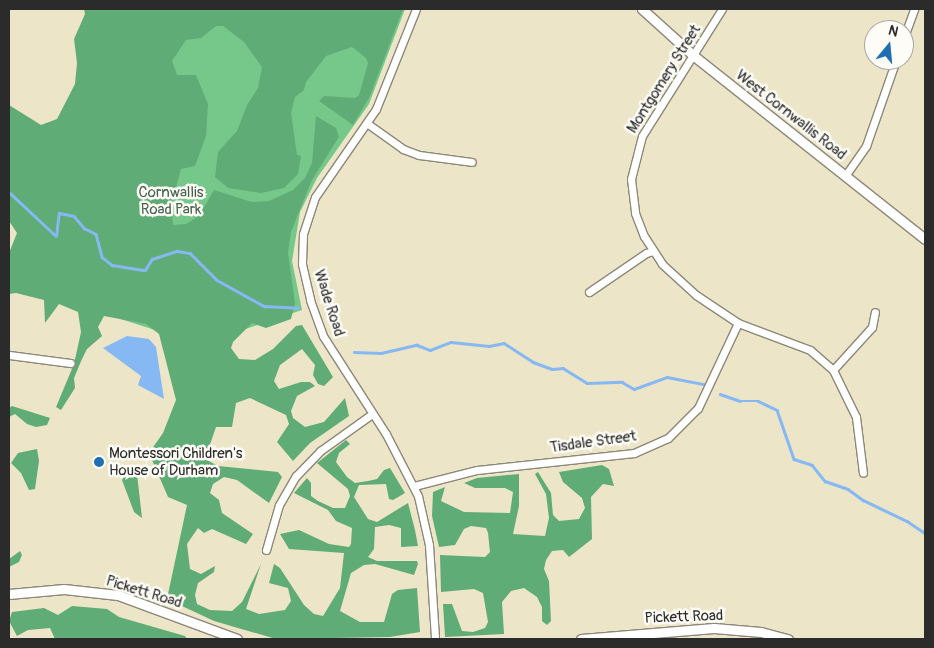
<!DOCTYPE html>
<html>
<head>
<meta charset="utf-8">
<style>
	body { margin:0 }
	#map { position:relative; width:934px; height:648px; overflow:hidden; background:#ece5c7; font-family:Pangolin,sans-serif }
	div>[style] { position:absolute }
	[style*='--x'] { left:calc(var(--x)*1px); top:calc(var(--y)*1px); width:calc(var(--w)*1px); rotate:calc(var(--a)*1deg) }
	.green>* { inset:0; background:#76c88a }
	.forest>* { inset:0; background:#60ac76 }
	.water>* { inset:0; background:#86b8f3 }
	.stream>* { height:2.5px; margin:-1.25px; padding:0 1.25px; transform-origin:1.25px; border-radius:1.25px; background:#86b8f3 }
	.roads { filter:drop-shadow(1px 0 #8c8879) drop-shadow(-1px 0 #8c8879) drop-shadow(0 1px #8c8879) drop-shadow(0 -1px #8c8879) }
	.minor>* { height:7px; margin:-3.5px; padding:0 3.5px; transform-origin:3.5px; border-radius:3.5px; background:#fff }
	.tertiary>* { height:9px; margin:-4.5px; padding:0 4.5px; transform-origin:4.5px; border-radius:4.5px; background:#fff }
	.dots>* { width:14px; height:14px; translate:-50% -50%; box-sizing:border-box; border:2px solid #fdfcf7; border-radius:50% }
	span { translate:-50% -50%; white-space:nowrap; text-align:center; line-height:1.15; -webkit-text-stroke:5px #fdfcf7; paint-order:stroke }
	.street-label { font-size:15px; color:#2b2b2b }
	.park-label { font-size:15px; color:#45624c }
	.poi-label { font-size:15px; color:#2b2b2b }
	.left { translate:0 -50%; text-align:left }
	.frame { position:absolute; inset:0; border:10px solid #2b2b2b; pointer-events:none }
	.north { position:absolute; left:864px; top:20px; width:50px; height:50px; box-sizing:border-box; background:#fdfcf7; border:1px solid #a9a8a5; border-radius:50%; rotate:17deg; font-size:14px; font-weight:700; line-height:20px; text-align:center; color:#2b2b2b }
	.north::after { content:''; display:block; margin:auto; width:18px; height:22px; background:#1f6fb2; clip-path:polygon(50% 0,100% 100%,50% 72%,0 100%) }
</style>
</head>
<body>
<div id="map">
	<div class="green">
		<div style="clip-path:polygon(114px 9px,405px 9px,369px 104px,317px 178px,300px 212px,292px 261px,302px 310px,228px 335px,223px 352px,9px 283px)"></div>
	</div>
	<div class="forest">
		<div style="clip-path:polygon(84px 9px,403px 9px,370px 96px,353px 125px,319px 101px,324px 96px,355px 98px,359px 95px,368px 63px,366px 58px,352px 47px,326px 56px,306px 82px,304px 90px,295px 97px,291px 113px,297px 155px,301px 156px,298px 174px,284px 188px,261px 193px,228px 188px,215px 177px,218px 152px,237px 131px,247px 105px,258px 88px,262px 67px,244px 42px,223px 26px,216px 26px,201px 38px,186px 40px,172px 61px,177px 75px,196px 75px,208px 104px,206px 136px,195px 166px,181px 169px,171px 205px,173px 225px,186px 224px,199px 216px,214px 190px,252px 202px,269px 201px,293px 190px,305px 178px,312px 163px,316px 116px,336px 128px,339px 137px,312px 180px,291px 232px,288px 253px,295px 303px,291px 319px,266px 328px,252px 323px,233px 342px,231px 348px,239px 359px,255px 360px,273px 349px,296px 326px,302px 325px,333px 377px,324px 386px,318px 384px,313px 375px,315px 365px,302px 349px,280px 365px,274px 381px,279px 389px,301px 382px,310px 382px,315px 386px,297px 396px,291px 411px,293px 418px,305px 427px,324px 422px,345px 398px,349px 416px,310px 443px,293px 461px,277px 442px,289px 424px,286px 415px,250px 398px,236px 403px,232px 427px,216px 427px,205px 459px,218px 466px,278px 472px,282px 477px,269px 503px,237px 480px,224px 477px,213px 484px,210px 493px,219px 500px,222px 513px,253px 534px,246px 544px,212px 529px,204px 533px,198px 528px,187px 544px,190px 569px,201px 574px,215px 566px,214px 572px,198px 583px,195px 595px,197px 604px,210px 610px,232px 611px,242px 602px,261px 564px,246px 609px,259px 614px,285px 610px,291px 601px,288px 588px,269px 583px,274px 564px,280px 568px,304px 605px,314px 614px,323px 616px,340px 588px,344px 553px,289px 549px,280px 534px,299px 530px,329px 544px,349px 547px,351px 544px,352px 528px,336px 521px,328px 510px,294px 493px,307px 478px,311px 483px,311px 496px,318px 501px,333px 508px,345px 508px,350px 496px,348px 489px,317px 463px,346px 440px,350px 444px,339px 453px,336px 462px,347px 477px,355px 483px,368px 481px,377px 479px,384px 470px,390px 468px,405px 493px,393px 500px,389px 499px,386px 484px,359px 485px,354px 497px,368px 519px,377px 522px,408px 503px,415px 530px,418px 546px,401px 547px,401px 528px,389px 525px,375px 527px,374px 549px,368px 557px,377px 561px,417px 561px,418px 564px,414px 575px,375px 564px,364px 565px,351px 573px,340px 611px,360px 622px,384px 622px,392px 594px,398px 590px,417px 588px,420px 632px,390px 637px,276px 639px,214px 621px,167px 599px,187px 505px,168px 497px,149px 453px,163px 433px,176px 400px,159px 334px,146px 324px,104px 316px,98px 327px,102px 336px,87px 349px,82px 359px,74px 378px,75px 388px,61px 410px,56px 407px,74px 364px,81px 332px,78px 312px,59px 304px,45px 323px,44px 300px,16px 293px,9px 294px,9px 253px,17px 233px,9px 221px,9px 105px,41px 125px,57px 119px,75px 84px,77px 63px,74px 39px,85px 14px)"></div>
		<div style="clip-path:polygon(12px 406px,50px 418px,47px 425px,36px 427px,27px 424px,15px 414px,9px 417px,9px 408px)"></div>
		<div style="clip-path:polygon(37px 449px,39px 461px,35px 489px,29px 490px,21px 473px,11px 463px,18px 453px)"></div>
		<div style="clip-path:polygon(602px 465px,609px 469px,614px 486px,603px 484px,591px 497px,592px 539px,569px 557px,563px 550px,552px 551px,546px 560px,544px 569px,549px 581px,551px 621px,547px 625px,542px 621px,542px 607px,537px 597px,524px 588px,511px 591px,502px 602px,504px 634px,445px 637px,443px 604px,452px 604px,462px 631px,473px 632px,485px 628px,488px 622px,483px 593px,474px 589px,441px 592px,440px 555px,485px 557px,490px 552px,488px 533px,486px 528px,471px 526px,464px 529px,455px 545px,439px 547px,432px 516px,433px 492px,445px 487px,441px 501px,464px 512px,510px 513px,513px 492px,505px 488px,475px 488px,464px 483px,477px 478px,519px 474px,519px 506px,513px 534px,545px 536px,549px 518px,546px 494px,535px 474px,538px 472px,551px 493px,553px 515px,559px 521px,579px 519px,585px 508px,582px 498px,563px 482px,559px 472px)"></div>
		<div style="clip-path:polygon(127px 471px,137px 474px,142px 518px,134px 512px,122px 480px)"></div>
		<div style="clip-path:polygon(20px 551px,22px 555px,19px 562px,9px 567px,9px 559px)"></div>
		<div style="clip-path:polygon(72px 606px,107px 609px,119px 617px,185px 636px,187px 639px,55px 639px,50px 628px,28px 630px,17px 636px,9px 621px,12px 612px,44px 608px,58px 615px)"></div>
	</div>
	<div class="water">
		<div style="clip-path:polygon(127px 336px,149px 339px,156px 347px,164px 399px,138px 385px,141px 376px,103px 348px)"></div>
	</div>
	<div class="stream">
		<div style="--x:9;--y:192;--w:64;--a:43.1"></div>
		<div style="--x:56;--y:236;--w:23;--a:-83"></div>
		<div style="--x:59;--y:213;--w:15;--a:11"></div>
		<div style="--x:74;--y:216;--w:16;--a:50"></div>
		<div style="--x:84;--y:228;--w:13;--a:27"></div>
		<div style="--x:96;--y:234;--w:24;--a:75"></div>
		<div style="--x:102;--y:257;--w:13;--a:39"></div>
		<div style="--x:112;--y:265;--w:33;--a:9"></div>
		<div style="--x:145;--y:270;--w:13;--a:-58"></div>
		<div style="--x:152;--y:259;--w:26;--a:-18"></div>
		<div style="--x:177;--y:251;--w:13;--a:9"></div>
		<div style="--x:190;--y:253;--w:38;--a:45"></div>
		<div style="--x:217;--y:280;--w:54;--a:29"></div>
		<div style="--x:264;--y:306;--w:34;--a:3"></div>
		<div style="--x:354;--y:352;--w:27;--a:2"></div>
		<div style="--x:381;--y:353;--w:37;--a:-13"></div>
		<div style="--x:417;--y:345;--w:14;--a:21"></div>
		<div style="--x:430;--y:350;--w:22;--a:-21"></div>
		<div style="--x:451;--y:342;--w:38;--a:6"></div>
		<div style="--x:489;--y:346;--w:15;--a:-11"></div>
		<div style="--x:504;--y:343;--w:35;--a:33"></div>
		<div style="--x:533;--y:362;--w:20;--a:20"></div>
		<div style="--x:552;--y:369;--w:11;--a:-5"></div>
		<div style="--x:563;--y:368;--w:28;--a:32"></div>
		<div style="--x:587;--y:383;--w:35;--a:-2"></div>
		<div style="--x:622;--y:382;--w:14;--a:30"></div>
		<div style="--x:634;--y:389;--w:35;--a:-20"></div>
		<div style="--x:667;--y:377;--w:37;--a:11"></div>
		<div style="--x:720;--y:394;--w:21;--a:19"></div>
		<div style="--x:740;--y:401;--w:18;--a:0"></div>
		<div style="--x:758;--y:401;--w:21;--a:25"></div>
		<div style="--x:777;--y:410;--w:52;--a:70.9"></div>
		<div style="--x:794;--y:459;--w:19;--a:18"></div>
		<div style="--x:812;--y:465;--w:21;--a:51"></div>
		<div style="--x:825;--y:481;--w:24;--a:19"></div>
		<div style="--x:848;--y:489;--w:19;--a:36"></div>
		<div style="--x:863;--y:500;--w:49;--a:25.5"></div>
		<div style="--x:907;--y:521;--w:22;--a:34"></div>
	</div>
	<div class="roads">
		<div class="minor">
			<div style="--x:416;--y:9;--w:108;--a:111.8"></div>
			<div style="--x:376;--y:109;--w:107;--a:124.7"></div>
			<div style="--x:315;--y:197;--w:39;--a:108"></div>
			<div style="--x:303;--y:234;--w:30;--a:92"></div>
			<div style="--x:302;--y:264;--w:37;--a:77"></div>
			<div style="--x:310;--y:300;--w:38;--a:70"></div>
			<div style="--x:323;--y:336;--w:117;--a:57.3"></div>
			<div style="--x:386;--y:434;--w:70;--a:62.7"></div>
			<div style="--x:418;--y:496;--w:50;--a:77.3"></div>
			<div style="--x:429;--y:545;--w:94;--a:86.3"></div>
			<div style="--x:722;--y:9;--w:150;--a:122.2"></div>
			<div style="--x:642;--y:136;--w:44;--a:104.3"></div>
			<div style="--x:631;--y:179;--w:34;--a:83"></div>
			<div style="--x:635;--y:213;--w:25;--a:69"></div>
			<div style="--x:644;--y:236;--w:33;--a:57"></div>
			<div style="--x:662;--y:264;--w:46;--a:42.4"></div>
			<div style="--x:696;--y:295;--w:50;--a:33.7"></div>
			<div style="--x:738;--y:323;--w:77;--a:20.6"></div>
			<div style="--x:810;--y:350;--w:30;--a:41"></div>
			<div style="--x:833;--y:370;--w:52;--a:63.9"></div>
			<div style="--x:856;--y:417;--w:56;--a:82.9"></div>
			<div style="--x:904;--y:37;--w:30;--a:-70"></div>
			<div style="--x:368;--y:124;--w:43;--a:35.5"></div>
			<div style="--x:403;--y:149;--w:17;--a:21"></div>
			<div style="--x:419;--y:155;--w:53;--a:7.5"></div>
			<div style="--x:845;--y:176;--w:37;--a:-55"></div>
			<div style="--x:866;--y:146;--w:91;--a:-70.8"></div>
			<div style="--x:589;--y:292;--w:69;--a:-34.4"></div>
			<div style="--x:646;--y:253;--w:7;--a:-16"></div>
			<div style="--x:9;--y:355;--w:62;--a:7.5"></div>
			<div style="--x:833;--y:370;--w:58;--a:-47.8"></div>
			<div style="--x:872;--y:327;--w:15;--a:-79"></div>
			<div style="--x:414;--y:486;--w:65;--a:-14.3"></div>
			<div style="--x:477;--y:470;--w:158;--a:-6.2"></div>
			<div style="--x:634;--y:453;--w:37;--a:-24"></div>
			<div style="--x:668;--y:438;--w:42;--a:-45"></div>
			<div style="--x:698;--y:408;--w:94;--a:-64.8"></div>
			<div style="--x:266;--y:550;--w:47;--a:-73.9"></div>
			<div style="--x:279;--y:505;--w:34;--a:-60"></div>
			<div style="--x:296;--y:476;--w:35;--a:-46"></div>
			<div style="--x:320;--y:451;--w:64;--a:-35.4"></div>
		</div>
		<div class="tertiary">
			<div style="--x:642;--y:9;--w:70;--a:42.1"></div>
			<div style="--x:694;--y:56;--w:295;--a:38.4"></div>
			<div style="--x:9;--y:594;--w:55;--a:-5.2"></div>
			<div style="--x:64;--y:589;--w:54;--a:6.3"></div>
			<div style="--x:118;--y:595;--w:127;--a:20.3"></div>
			<div style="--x:581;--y:639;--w:133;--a:-4.7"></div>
			<div style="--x:714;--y:628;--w:47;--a:4.9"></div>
			<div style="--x:761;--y:632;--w:28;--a:15"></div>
		</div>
	</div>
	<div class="dots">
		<div style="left:99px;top:462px;background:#1f6fb2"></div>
	</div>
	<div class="street-label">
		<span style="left:664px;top:79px;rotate:-58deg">Montgomery Street</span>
		<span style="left:791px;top:115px;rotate:38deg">West Cornwallis Road</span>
		<span style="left:329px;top:303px;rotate:72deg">Wade Road</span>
		<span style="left:593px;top:442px;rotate:-8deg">Tisdale Street</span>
		<span style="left:144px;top:592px;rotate:17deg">Pickett Road</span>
		<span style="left:684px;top:617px;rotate:-2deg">Pickett Road</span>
	</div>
	<div class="park-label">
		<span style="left:171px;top:201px">Cornwallis<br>Road Park</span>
	</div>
	<div class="poi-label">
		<span class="left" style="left:109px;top:462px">Montessori Children's<br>House of Durham</span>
	</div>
	<div class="frame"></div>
	<div class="north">N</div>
</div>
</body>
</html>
